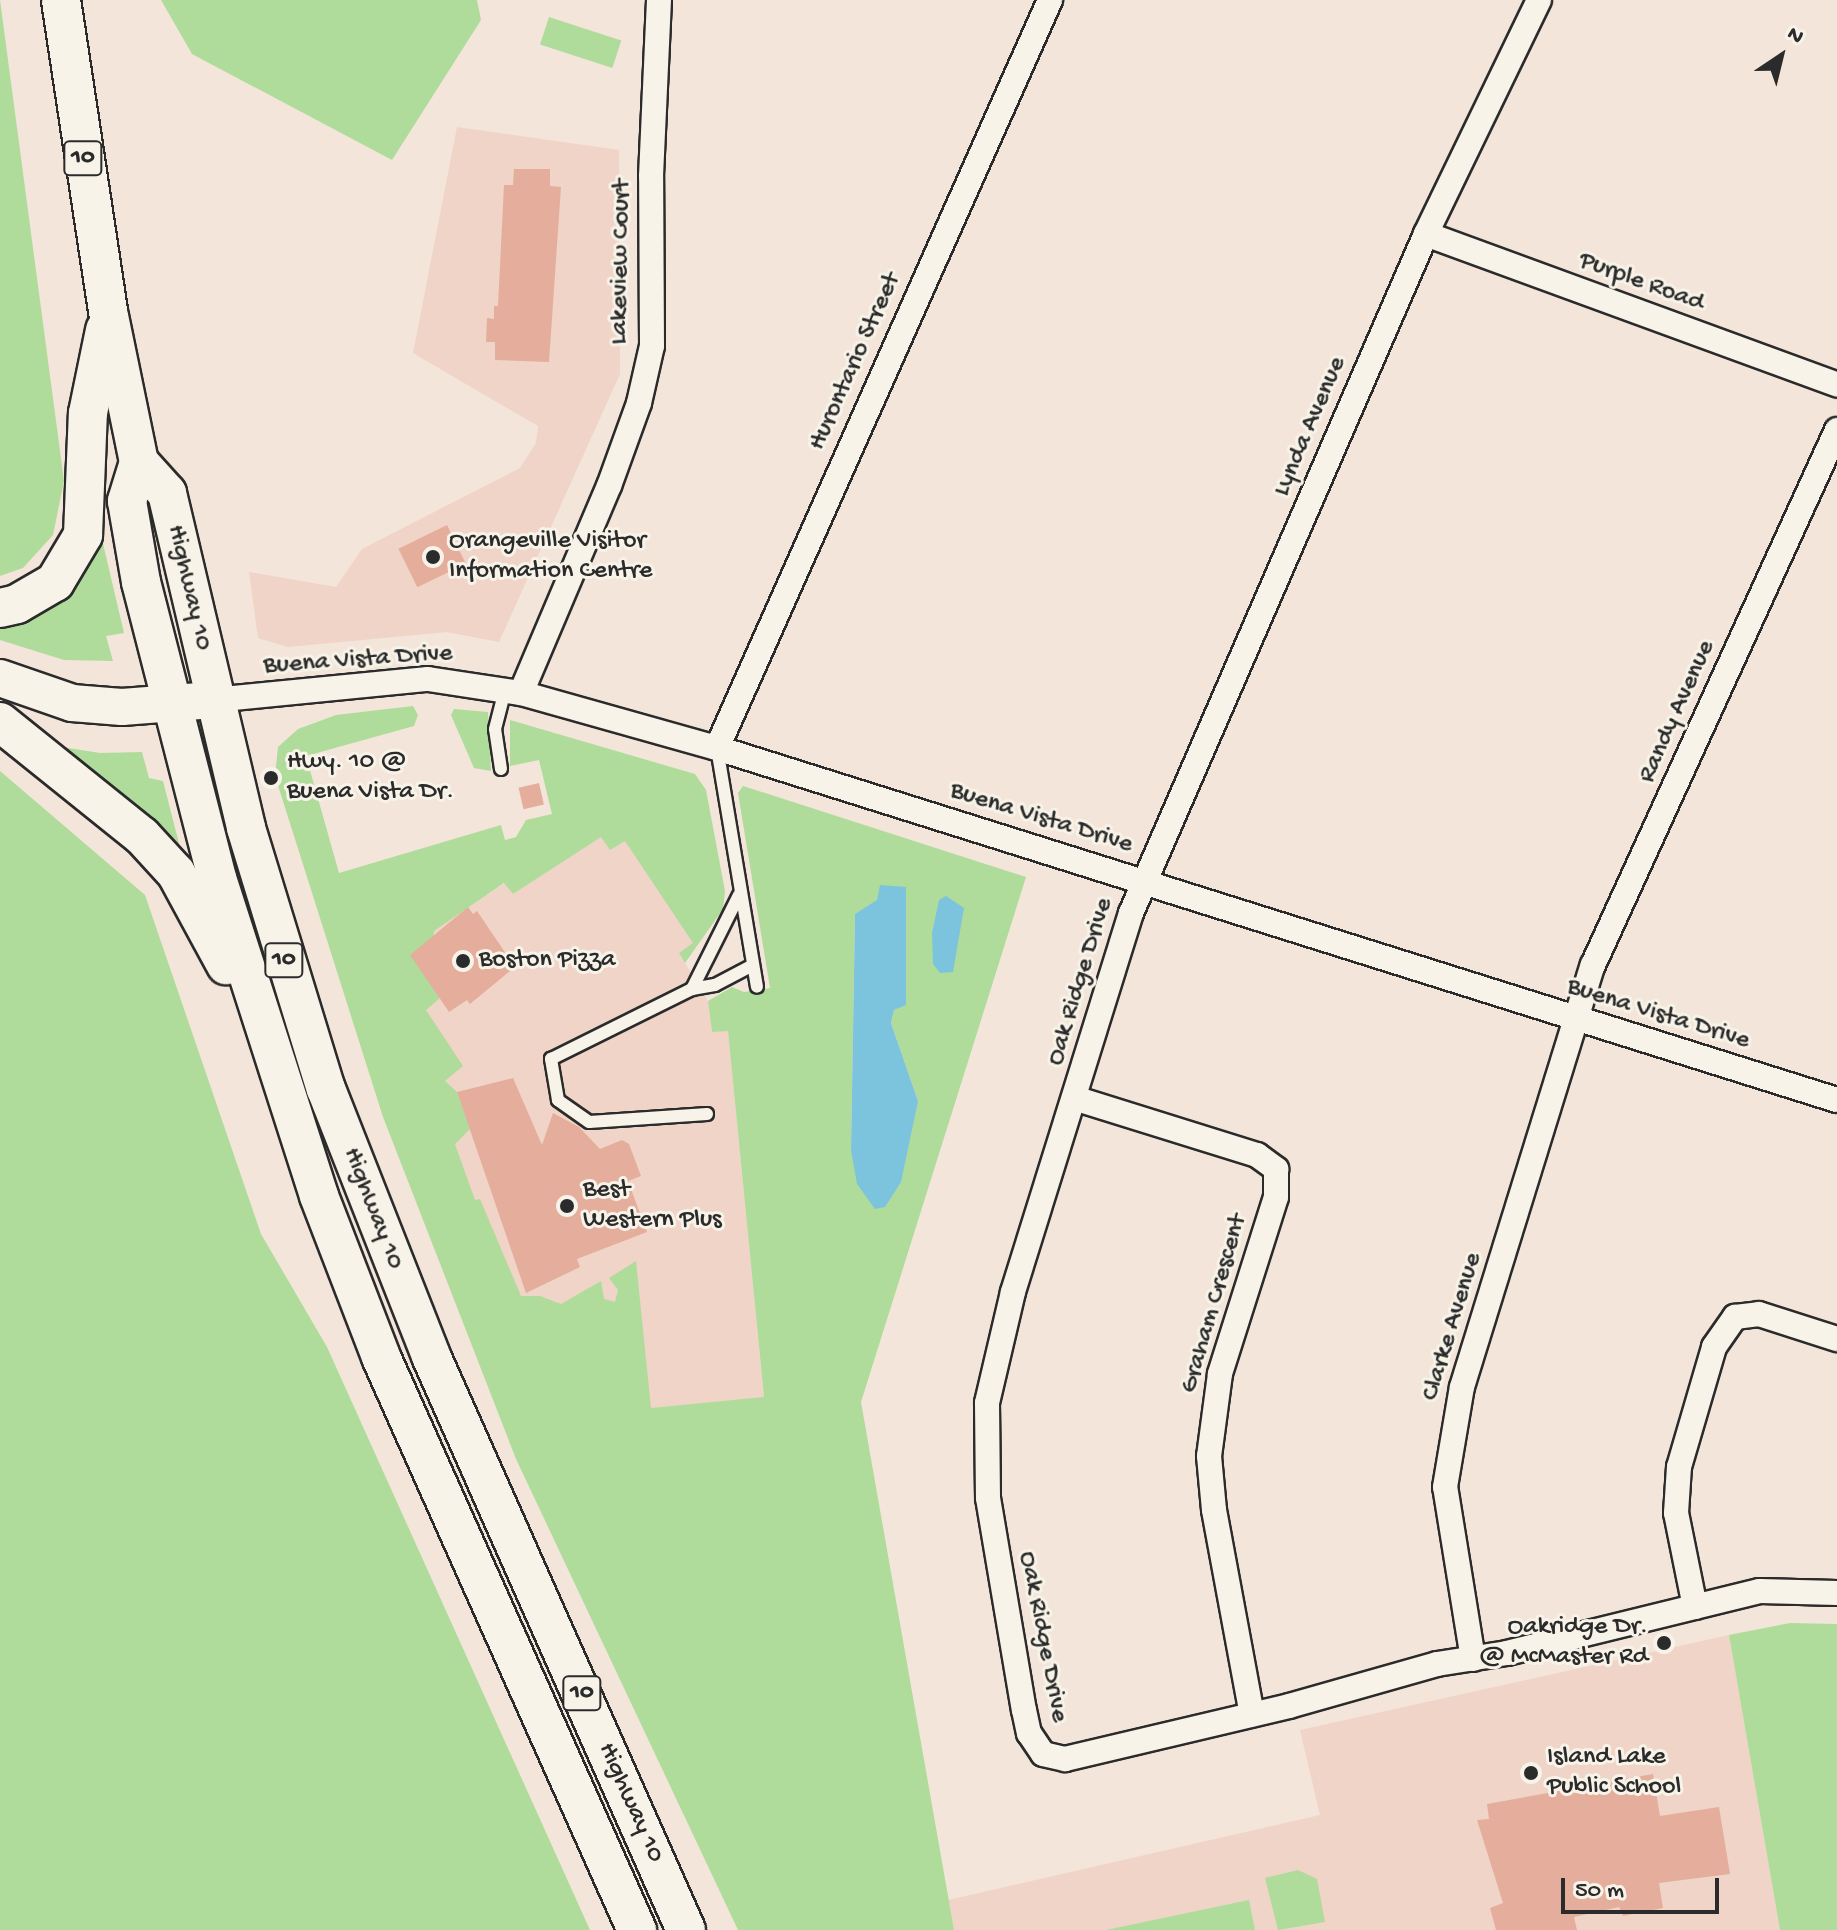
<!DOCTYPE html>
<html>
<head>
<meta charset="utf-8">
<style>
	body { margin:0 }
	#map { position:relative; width:1837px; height:1930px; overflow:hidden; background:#f3e5d9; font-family:"Gochi Hand",sans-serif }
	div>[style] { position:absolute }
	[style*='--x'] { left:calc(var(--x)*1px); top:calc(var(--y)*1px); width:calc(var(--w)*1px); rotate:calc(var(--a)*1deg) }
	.built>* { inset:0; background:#efd4c7 }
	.green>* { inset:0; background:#afdc9b; transform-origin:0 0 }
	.water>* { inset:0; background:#7cc3dd }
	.building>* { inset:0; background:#e5ae9c; transform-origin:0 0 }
	.roads { filter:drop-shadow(2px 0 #2b2b2b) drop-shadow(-2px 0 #2b2b2b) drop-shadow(0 2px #2b2b2b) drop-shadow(0 -2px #2b2b2b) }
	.service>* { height:12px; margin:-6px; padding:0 6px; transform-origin:6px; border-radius:6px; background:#f7f3e8 }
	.minor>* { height:24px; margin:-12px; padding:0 12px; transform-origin:12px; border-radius:12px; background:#f7f3e8 }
	.primary>* { height:36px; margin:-18px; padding:0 18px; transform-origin:18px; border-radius:18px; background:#f7f3e8 }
	.trunk>* { height:38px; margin:-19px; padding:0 19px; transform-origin:19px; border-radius:19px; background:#f7f3e8 }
	.dots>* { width:22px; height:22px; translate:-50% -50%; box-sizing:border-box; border:4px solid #f7f3e8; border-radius:50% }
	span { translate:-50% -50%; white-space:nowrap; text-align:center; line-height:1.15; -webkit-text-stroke:6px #f7f3e8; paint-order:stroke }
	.shield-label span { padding:2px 6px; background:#f7f3e8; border:2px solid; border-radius:6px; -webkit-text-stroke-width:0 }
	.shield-label { font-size:24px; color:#2b2b2b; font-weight:700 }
	.street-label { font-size:26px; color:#2b2b2b }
	.poi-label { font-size:26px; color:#2b2b2b }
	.left { translate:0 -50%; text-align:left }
	.right { translate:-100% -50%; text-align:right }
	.north { position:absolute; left:1741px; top:16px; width:80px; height:80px; -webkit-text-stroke:6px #f7f3e8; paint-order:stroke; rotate:35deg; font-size:22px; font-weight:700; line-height:32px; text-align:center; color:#2b2b2b }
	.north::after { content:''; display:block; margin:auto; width:28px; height:36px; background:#2b2b2b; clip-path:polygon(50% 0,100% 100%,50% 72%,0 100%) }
	.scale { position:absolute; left:1561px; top:1878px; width:158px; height:36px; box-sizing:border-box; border:4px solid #2b2b2b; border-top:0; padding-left:10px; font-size:24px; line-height:28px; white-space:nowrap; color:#2b2b2b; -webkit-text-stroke:6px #f7f3e8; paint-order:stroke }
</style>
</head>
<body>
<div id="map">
	<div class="built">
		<div style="clip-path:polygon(457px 127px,619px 150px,620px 374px,499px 642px,447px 632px,288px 647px,258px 638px,249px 572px,336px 587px,362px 549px,520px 468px,536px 443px,538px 426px,413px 353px)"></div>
		<div style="clip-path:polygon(601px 836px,625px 840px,694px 943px,679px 953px,708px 1001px,712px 1032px,728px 1030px,764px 1398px,640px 1409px,538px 1343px,434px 1143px,445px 1081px,462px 1066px,425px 1010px,437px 936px,433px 931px,505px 883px,513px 894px)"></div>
		<div style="clip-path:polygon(1729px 1635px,1780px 1930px,954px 1930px,948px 1900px,1320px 1815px,1300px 1730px)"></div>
	</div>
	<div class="green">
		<div style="clip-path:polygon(0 0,64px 481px,53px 535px,23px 568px,0 576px)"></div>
		<div style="clip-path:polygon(161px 0,477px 0,481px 20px,392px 160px,192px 54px)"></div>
		<div style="left:549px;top:17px;width:76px;height:29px;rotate:18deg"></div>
		<div style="clip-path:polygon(101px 535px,124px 633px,106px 636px,113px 661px,64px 660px,0 640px,0 623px,37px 615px,60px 598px,93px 558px)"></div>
		<div style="clip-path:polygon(evenodd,413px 706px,418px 715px,414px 726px,306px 756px,339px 873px,501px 825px,505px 840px,516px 837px,526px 820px,552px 814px,539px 760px,510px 766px,510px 720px,695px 774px,706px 790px,725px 891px,723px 909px,685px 963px,679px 953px,693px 943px,625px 841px,610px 850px,601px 837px,513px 894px,504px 883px,434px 931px,440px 998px,426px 1010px,463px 1066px,445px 1081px,457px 1092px,470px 1129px,455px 1144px,475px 1200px,480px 1199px,521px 1296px,540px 1296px,561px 1304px,601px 1281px,604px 1299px,615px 1302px,618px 1290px,609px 1278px,636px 1261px,651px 1408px,764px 1397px,728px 1031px,712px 1032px,708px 1001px,732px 987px,744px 992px,770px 988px,738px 793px,743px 786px,1026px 877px,861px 1402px,954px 1930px,738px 1930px,516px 1459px,383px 1117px,275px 776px,278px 747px,298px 729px,336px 715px,413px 706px,906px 887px,906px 1004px,894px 1010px,891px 1023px,918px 1101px,851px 1150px,855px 914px,906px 887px)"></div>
		<div style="clip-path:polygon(454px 709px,488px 712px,491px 771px,474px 768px,451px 715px)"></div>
		<div style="clip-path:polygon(56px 746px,100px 753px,142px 752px,149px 778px,163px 781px,185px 867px)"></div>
		<div style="clip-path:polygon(0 771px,145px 895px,261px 1234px,327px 1347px,590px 1930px,0 1930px)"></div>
		<div style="clip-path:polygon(1790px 1623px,1837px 1624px,1837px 1930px,1780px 1930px,1729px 1635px)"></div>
		<div style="clip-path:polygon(1298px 1870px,1317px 1879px,1325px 1922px,1278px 1930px,1265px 1878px)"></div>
		<div style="clip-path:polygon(1249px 1900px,1255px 1930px,1106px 1930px)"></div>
	</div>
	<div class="water">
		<div style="clip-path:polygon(880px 885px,906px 887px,906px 1005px,894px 1010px,891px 1023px,918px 1101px,901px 1182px,885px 1207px,875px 1209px,857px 1184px,851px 1150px,855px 914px,877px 900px)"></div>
		<div style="clip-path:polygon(946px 896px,964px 908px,953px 972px,940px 973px,933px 964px,932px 933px,939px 900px)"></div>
	</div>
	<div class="building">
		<div style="clip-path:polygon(514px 169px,550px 169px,550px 186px,561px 187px,549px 362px,495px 360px,495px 342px,486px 342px,487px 318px,494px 319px,494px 306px,498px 306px,504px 185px,513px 185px)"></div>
		<div style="left:447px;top:525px;width:43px;height:54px;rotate:64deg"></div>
		<div style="left:539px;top:783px;width:22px;height:21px;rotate:77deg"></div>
		<div style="clip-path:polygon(468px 907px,473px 914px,477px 911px,515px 967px,470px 1004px,467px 1000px,449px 1012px,410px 955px)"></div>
		<div style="clip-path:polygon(513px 1078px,542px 1145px,553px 1113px,579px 1127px,600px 1149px,622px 1140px,629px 1144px,641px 1176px,628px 1181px,647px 1232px,577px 1259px,580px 1267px,526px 1293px,457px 1092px)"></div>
		<div style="clip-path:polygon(1653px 1774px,1660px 1816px,1719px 1807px,1730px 1874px,1659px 1883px,1663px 1908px,1623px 1916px,1619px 1907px,1574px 1917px,1577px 1930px,1496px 1930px,1490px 1908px,1503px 1903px,1477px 1820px,1489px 1819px,1487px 1804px)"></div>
	</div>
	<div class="roads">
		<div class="service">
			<div style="--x:717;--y:748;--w:242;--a:80.5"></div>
			<div style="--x:501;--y:769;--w:40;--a:-98.5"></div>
			<div style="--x:495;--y:729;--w:40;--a:-75.6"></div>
			<div style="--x:692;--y:989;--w:23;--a:-10"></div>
			<div style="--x:715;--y:985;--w:43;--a:-27.8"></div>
			<div style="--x:707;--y:1114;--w:118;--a:176.1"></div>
			<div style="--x:589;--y:1122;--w:38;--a:-145"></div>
			<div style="--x:558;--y:1100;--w:42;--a:-99.7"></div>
			<div style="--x:551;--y:1059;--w:157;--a:-26.4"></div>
			<div style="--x:692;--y:989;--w:105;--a:-63.4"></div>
		</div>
		<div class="minor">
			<div style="--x:1539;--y:0;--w:260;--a:115.8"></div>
			<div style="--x:1426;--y:234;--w:740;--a:113.48"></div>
			<div style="--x:1131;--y:913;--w:397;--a:107.3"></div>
			<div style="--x:1013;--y:1292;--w:114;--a:103.2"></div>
			<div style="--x:987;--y:1403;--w:95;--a:89.4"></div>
			<div style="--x:988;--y:1498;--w:215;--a:80.4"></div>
			<div style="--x:1024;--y:1710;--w:24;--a:78"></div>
			<div style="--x:1029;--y:1733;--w:25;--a:56"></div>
			<div style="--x:1043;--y:1754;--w:23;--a:13"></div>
			<div style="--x:1065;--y:1759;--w:230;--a:-13.3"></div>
			<div style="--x:1289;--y:1706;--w:154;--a:-15.8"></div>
			<div style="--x:1437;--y:1664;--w:71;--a:-8.9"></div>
			<div style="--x:1507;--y:1653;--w:260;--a:-13.8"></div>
			<div style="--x:1760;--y:1591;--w:77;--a:1.5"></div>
			<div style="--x:1426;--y:234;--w:438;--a:20.1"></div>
			<div style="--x:521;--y:693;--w:225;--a:-67"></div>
			<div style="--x:609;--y:486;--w:88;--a:-70.1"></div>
			<div style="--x:639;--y:403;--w:58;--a:-77.2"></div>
			<div style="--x:652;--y:346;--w:170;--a:-90.3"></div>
			<div style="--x:651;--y:176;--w:176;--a:-87.4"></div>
			<div style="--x:213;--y:700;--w:216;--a:-5.6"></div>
			<div style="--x:428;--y:679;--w:94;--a:8.6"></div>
			<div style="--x:521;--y:693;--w:204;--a:15.7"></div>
			<div style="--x:717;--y:748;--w:1174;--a:17.45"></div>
			<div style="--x:717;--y:748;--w:819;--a:-66"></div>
			<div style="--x:1074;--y:1098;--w:192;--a:17.3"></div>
			<div style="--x:1257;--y:1155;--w:24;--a:36"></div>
			<div style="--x:1276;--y:1169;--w:28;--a:90"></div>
			<div style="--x:1276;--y:1197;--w:186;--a:107.6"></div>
			<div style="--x:1220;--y:1374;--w:83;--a:97.6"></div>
			<div style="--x:1209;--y:1456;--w:54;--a:84.7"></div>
			<div style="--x:1214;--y:1510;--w:208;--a:79.5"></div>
			<div style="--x:1695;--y:1607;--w:96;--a:-101.4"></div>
			<div style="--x:1676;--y:1513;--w:46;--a:-86.3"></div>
			<div style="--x:1679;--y:1467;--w:125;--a:-73.7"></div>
			<div style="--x:1714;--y:1347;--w:37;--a:-55"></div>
			<div style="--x:1735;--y:1317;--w:24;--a:-7"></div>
			<div style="--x:1759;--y:1314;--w:82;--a:17.8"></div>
			<div style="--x:1473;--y:1659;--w:174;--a:-99.2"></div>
			<div style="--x:1445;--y:1487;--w:101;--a:-80.4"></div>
			<div style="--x:1462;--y:1387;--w:442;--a:-72.8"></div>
			<div style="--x:1593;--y:965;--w:588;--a:-65.48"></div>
		</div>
		<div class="primary">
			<div style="--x:0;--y:678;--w:76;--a:19.1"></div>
			<div style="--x:72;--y:703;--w:50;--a:4.6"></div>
			<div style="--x:122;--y:707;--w:91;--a:-4.4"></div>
		</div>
		<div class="trunk">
			<div style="--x:61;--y:0;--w:320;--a:81.4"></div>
			<div style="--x:109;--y:316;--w:149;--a:78.4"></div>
			<div style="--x:139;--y:462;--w:41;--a:107.1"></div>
			<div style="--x:127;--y:501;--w:82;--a:80.2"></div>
			<div style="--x:141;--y:582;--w:306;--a:75.6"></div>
			<div style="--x:217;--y:878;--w:334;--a:72.2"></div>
			<div style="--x:319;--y:1196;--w:173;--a:68.9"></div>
			<div style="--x:381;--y:1357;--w:628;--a:65.93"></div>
			<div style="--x:139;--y:462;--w:42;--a:47.9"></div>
			<div style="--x:167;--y:493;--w:344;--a:76.7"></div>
			<div style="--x:246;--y:828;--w:273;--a:73"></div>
			<div style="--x:326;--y:1089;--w:287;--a:68.5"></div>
			<div style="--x:431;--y:1356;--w:628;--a:66.05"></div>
			<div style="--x:0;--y:608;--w:17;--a:-13"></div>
			<div style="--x:17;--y:604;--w:44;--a:-30.1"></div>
			<div style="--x:55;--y:582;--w:55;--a:-59.2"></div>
			<div style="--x:83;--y:535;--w:122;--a:-87.7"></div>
			<div style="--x:88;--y:413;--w:85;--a:-78.4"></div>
			<div style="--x:0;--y:722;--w:182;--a:38.8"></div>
			<div style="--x:142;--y:836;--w:50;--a:47.4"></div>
			<div style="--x:176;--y:873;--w:105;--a:61.5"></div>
		</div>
	</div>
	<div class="dots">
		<div style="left:433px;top:557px;background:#2b2b2b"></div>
		<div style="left:271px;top:778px;background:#2b2b2b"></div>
		<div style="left:463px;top:961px;background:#2b2b2b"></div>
		<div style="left:567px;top:1206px;background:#2b2b2b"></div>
		<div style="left:1664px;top:1643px;background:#2b2b2b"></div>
		<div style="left:1531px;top:1773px;background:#2b2b2b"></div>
	</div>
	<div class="shield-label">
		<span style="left:83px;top:158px">10</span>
		<span style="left:284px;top:960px">10</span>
		<span style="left:582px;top:1693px">10</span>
	</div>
	<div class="street-label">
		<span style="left:622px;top:262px;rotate:-89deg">Lakeview Court</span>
		<span style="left:1641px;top:283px;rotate:20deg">Purple Road</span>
		<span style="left:856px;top:362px;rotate:-66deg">Hurontario Street</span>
		<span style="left:1311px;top:427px;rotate:-67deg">Lynda Avenue</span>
		<span style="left:188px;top:588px;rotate:77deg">Highway 10</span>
		<span style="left:358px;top:661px;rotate:-4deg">Buena Vista Drive</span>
		<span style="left:1678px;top:712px;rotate:-66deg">Randy Avenue</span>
		<span style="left:1041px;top:819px;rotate:17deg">Buena Vista Drive</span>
		<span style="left:1081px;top:982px;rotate:-73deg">Oak Ridge Drive</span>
		<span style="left:1658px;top:1015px;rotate:17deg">Buena Vista Drive</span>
		<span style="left:372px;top:1209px;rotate:69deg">Highway 10</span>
		<span style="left:1215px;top:1304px;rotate:-74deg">Graham Crescent</span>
		<span style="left:1453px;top:1327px;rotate:-73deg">Clarke Avenue</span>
		<span style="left:1042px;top:1637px;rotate:79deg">Oak Ridge Drive</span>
		<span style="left:630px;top:1803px;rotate:66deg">Highway 10</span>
	</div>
	<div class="poi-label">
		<span class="left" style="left:449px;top:557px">Orangeville Visitor<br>Information Centre</span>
		<span class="left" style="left:287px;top:778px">Hwy. 10 @<br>Buena Vista Dr.</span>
		<span class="left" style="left:479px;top:961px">Boston Pizza</span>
		<span class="left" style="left:583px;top:1206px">Best<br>Western Plus</span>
		<span class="right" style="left:1648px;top:1643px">Oakridge Dr.<br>@ McMaster Rd</span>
		<span class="left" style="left:1547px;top:1773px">Island Lake<br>Public School</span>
	</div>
	<div class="north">N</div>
	<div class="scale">50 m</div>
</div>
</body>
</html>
